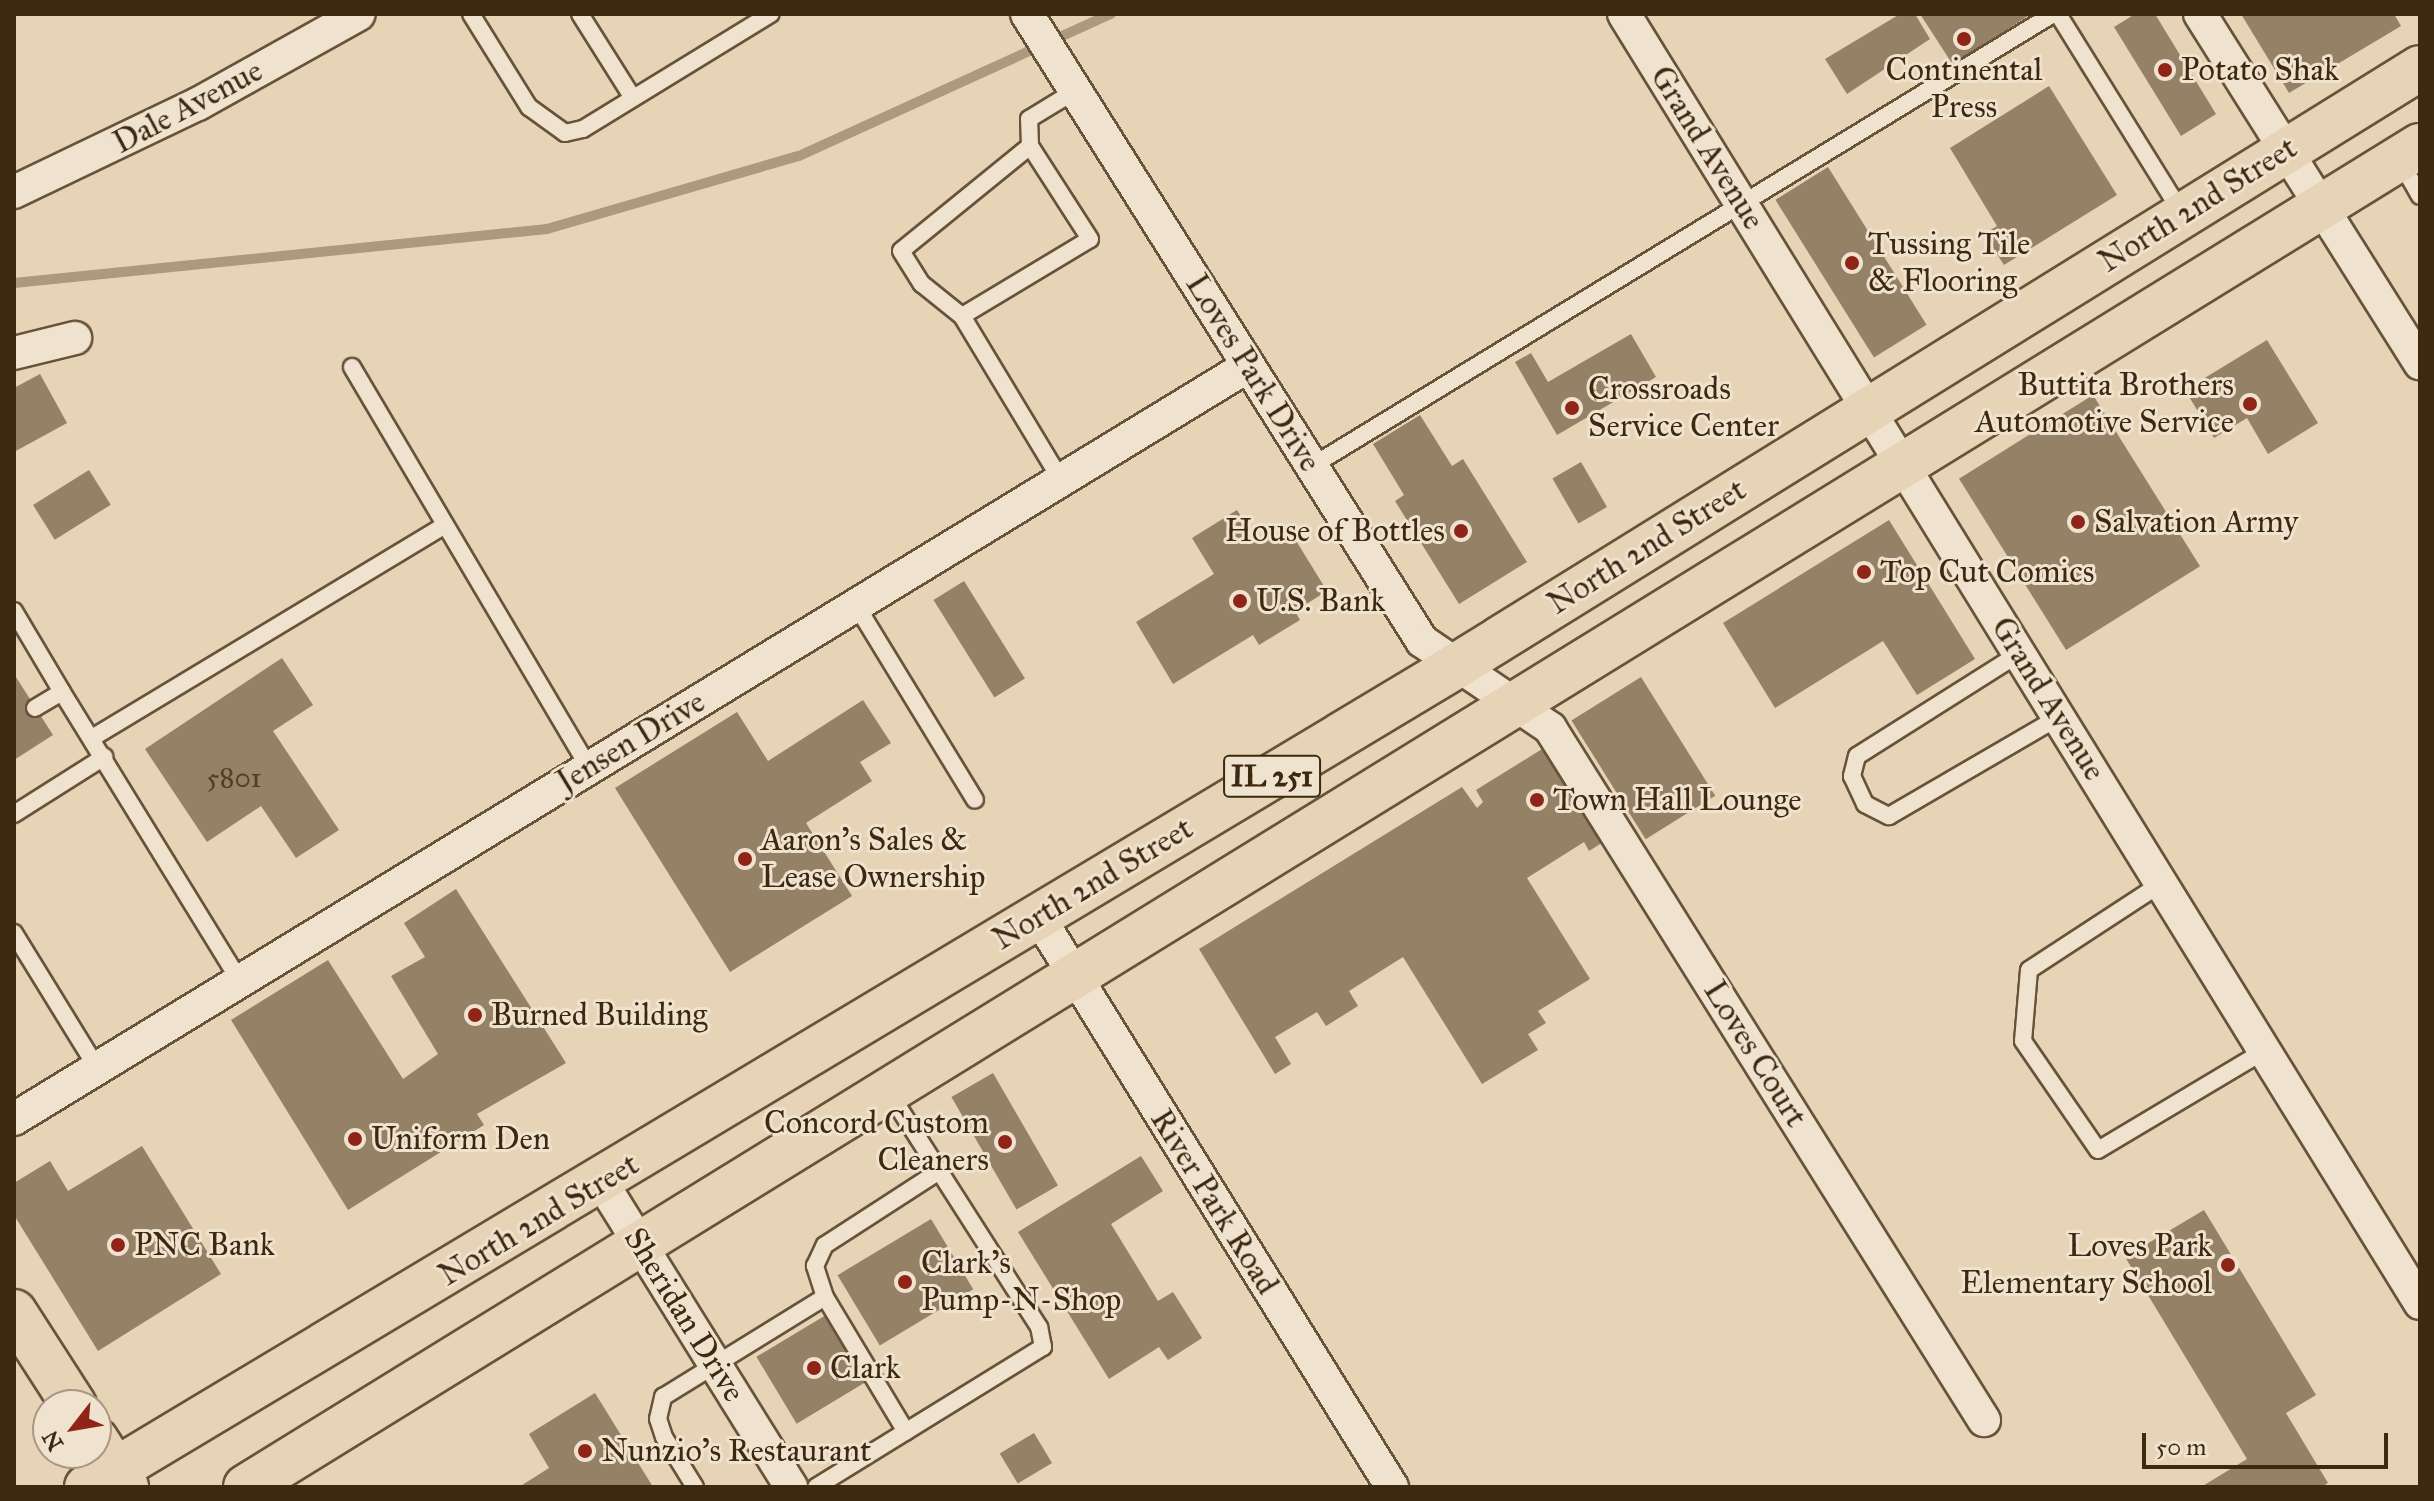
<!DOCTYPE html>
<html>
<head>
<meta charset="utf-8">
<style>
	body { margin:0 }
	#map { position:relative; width:2434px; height:1501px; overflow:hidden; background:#e7d3b5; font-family:"IM FELL Great Primer",serif }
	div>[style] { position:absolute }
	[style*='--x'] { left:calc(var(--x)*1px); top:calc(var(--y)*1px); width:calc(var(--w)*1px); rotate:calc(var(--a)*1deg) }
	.stream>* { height:10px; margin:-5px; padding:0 5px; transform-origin:5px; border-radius:5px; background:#ad997d }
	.building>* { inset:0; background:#958166; transform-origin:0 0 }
	.roads { filter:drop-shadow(2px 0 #685339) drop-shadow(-2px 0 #685339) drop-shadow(0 2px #685339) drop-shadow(0 -2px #685339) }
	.lane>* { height:16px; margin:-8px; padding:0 8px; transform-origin:8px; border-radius:8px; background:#efe2cf }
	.street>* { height:32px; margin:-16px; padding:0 16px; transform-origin:16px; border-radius:16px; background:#efe2cf }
	.primary>* { height:44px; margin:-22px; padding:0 22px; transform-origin:22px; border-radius:22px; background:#e7d3b5 }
	.dots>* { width:22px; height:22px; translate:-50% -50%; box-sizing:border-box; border:4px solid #efe2cf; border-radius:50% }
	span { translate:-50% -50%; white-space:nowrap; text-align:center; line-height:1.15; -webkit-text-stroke:6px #efe2cf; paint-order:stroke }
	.number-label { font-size:28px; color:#533e26 }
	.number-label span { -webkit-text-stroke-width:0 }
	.shield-label span { padding:2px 6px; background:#efe2cf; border:2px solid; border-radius:6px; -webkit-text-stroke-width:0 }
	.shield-label { font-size:30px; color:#3d2810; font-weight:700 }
	.poi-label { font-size:32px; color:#3d2810 }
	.left { translate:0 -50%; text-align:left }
	.right { translate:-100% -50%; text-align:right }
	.street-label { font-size:32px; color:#3d2810 }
	.frame { position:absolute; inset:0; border:16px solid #3d2810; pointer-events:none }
	.north { position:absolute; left:32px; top:1389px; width:80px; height:80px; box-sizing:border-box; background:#efe2cf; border:2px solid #a89883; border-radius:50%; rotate:239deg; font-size:22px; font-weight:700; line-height:32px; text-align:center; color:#3d2810 }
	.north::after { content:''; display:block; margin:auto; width:28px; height:36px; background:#8f2418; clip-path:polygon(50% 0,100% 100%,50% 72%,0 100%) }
	.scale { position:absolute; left:2142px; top:1433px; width:246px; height:36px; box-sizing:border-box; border:4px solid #3d2810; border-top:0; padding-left:10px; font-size:24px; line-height:28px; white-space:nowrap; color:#3d2810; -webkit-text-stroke:6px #efe2cf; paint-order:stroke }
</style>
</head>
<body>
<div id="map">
	<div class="stream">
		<div style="--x:14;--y:283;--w:536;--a:-5.79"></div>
		<div style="--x:547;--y:229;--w:262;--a:-16.2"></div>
		<div style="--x:799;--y:156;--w:343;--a:-24.5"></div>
	</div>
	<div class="building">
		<div style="clip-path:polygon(1900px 14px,1915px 14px,1930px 39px,1847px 94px,1825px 59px)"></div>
		<div style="clip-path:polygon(1920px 14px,2031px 14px,1953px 65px)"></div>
		<div style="clip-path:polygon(2135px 14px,2155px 14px,2216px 114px,2181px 136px,2114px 27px)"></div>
		<div style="clip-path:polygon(2241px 14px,2394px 14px,2401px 26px,2289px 93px)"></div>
		<div style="clip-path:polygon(2049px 86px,2117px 195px,2004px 265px,1984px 234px,1997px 226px,1950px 148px)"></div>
		<div style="left:1828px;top:167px;width:186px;height:62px;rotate:58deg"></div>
		<div style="clip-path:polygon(1631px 334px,1656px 377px,1557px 435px,1515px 362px,1531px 353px,1548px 382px)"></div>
		<div style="clip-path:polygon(2267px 340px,2318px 423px,2268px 454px,2247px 418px,2214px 438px,2185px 390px)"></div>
		<div style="clip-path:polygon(40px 374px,67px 423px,14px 452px,14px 388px)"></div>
		<div style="left:2093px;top:395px;width:202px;height:158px;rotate:58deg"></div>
		<div style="clip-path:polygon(1420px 415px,1452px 466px,1463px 459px,1527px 562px,1459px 604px,1395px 501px,1404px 495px,1373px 444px)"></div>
		<div style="left:1581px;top:462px;width:52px;height:33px;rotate:60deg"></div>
		<div style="left:89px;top:470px;width:41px;height:66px;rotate:58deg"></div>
		<div style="clip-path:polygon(1237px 510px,1258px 544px,1287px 526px,1327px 591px,1295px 611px,1300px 620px,1259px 645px,1253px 635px,1173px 684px,1136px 622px,1214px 574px,1192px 538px)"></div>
		<div style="clip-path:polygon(1889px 520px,1975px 659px,1917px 695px,1883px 641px,1775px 708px,1723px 623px)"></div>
		<div style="left:964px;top:581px;width:115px;height:36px;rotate:58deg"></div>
		<div style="clip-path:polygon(282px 658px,313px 705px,273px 731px,339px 830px,296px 858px,261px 806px,207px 842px,145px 749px)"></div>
		<div style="clip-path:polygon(14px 674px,53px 735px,14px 760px)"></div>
		<div style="left:1641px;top:677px;width:140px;height:82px;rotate:58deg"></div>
		<div style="clip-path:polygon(863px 700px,891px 743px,860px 762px,872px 781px,806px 823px,852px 896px,730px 972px,615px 788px,737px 712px,768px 761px)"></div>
		<div style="clip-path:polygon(1547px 746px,1605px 841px,1589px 851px,1584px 842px,1527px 878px,1590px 979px,1538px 1011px,1546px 1023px,1528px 1034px,1538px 1050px,1482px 1084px,1403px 957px,1349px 991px,1358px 1006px,1326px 1026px,1317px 1012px,1275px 1037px,1291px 1064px,1275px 1074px,1199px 949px,1462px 787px,1477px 808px,1483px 802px,1476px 790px)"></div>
		<div style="clip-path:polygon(456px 889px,566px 1063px,477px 1114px,484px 1125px,348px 1210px,231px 1020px,328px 960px,403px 1079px,438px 1054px,391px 976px,425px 957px,404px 923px)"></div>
		<div style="left:993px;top:1073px;width:130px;height:48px;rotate:60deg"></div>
		<div style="clip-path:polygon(142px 1146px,221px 1274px,98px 1351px,14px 1215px,14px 1183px,50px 1161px,68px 1191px)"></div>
		<div style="clip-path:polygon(1141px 1156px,1163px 1191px,1111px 1224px,1158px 1301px,1173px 1292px,1202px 1338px,1168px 1360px,1159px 1347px,1109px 1379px,1018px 1232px)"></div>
		<div style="clip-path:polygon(2204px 1210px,2316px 1395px,2286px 1413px,2328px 1483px,2321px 1487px,2201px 1487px,2247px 1459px,2125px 1257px)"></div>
		<div style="left:931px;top:1219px;width:82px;height:109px;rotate:59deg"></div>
		<div style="left:831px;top:1312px;width:78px;height:87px;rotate:59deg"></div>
		<div style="clip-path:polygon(595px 1393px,653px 1487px,519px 1487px,549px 1468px,529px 1434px)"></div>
		<div style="left:1034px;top:1433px;width:35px;height:40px;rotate:59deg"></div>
	</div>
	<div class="roads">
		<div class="lane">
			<div style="--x:471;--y:14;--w:110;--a:58.1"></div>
			<div style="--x:529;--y:107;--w:44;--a:35.8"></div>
			<div style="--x:565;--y:133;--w:18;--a:-13"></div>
			<div style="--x:583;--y:129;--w:220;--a:-31.5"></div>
			<div style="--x:580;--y:14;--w:99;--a:57.8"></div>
			<div style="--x:2058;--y:14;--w:234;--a:58.1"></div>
			<div style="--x:1030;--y:146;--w:166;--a:140.9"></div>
			<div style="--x:901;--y:251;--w:39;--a:58"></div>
			<div style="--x:922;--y:284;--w:51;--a:38.7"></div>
			<div style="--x:962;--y:316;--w:192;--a:58.9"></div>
			<div style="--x:2400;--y:161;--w:40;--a:60.3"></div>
			<div style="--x:962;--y:316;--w:149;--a:-31"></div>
			<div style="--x:1090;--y:239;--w:111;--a:-122.8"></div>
			<div style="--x:1030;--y:146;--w:27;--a:-92"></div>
			<div style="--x:1029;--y:119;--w:54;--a:-31.3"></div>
			<div style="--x:352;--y:367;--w:466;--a:59.4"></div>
			<div style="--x:1312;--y:466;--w:868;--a:-31.38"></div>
			<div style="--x:856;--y:605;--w:228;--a:58.6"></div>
			<div style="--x:14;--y:611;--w:94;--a:59.3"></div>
			<div style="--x:2020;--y:653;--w:193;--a:147.7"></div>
			<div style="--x:1857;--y:756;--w:21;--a:104"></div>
			<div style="--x:1852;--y:776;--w:31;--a:65"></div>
			<div style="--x:1865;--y:804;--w:27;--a:27"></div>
			<div style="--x:1889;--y:816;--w:197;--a:-30.2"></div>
			<div style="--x:35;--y:708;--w:31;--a:-31"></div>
			<div style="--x:62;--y:692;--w:339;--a:58.4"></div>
			<div style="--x:92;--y:738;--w:412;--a:-31.1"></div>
			<div style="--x:14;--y:814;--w:107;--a:-32.3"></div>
			<div style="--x:2162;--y:883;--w:159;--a:146.8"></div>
			<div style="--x:2029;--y:970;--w:71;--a:94.8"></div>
			<div style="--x:2023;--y:1041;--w:132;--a:55.5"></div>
			<div style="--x:2098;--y:1150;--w:193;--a:-30.8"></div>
			<div style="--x:14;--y:933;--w:158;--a:58.4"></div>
			<div style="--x:825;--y:1297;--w:157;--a:59"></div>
			<div style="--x:695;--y:1487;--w:59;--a:-121.8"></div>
			<div style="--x:664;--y:1437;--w:19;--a:-108"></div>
			<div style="--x:658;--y:1419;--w:23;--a:-77"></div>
			<div style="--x:663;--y:1397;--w:190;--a:-31.7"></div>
			<div style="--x:825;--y:1297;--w:33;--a:-108"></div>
			<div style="--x:815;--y:1266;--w:23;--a:-65"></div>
			<div style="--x:825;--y:1245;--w:135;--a:-32.9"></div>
			<div style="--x:816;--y:1487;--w:267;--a:-31.7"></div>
			<div style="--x:1043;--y:1347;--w:20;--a:-101"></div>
			<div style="--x:1039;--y:1327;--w:280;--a:-122.6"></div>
		</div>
		<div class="street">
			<div style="--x:1027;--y:14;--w:741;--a:57.79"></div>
			<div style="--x:1422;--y:641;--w:155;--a:34.2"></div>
			<div style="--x:1550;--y:728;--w:817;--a:57.91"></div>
			<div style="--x:1624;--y:14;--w:1515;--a:58.3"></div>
			<div style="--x:2200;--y:14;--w:413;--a:57.8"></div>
			<div style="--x:14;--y:192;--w:204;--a:-25.6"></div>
			<div style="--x:198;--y:104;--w:184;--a:-29.2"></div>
			<div style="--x:14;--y:353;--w:63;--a:-13.8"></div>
			<div style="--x:1038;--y:916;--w:672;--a:58.2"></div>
			<div style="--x:14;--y:1119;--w:1446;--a:-31.39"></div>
			<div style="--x:602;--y:1183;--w:358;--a:58.1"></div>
		</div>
		<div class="primary">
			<div style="--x:14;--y:1312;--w:111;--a:57.2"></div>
			<div style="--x:96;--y:1440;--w:56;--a:57.4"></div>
			<div style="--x:87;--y:1487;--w:1596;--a:-30.95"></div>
			<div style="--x:1456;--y:666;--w:1134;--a:-31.81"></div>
			<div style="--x:246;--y:1487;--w:2554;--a:-31.67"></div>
		</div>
	</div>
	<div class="dots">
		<div style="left:1964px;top:39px;background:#8f2418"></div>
		<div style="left:2165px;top:70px;background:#8f2418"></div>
		<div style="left:1852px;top:263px;background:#8f2418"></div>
		<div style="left:2250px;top:404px;background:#8f2418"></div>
		<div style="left:1572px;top:408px;background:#8f2418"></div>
		<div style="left:2078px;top:522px;background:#8f2418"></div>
		<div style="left:1461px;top:531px;background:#8f2418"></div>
		<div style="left:1864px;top:572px;background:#8f2418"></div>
		<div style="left:1240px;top:601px;background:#8f2418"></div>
		<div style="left:1537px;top:800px;background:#8f2418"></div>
		<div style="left:745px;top:859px;background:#8f2418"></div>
		<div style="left:475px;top:1015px;background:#8f2418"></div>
		<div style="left:355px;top:1139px;background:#8f2418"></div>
		<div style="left:1005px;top:1142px;background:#8f2418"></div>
		<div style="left:118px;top:1245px;background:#8f2418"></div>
		<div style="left:2228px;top:1265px;background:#8f2418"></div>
		<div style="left:905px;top:1282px;background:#8f2418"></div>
		<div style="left:814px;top:1368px;background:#8f2418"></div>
		<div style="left:585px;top:1451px;background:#8f2418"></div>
	</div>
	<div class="number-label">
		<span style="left:234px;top:778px">5801</span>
	</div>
	<div class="shield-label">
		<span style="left:1272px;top:776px">IL 251</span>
	</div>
	<div class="poi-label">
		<span class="left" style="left:2181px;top:70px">Potato Shak</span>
		<span style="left:1964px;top:89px">Continental<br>Press</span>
		<span class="left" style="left:1868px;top:263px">Tussing Tile<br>&amp; Flooring</span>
		<span class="right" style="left:2234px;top:404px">Buttita Brothers<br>Automotive Service</span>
		<span class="left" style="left:1588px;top:408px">Crossroads<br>Service Center</span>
		<span class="left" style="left:2094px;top:522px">Salvation Army</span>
		<span class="right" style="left:1445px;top:531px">House of Bottles</span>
		<span class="left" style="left:1880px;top:572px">Top Cut Comics</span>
		<span class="left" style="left:1256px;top:601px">U.S. Bank</span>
		<span class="left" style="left:1553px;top:800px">Town Hall Lounge</span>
		<span class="left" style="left:761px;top:859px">Aaron's Sales &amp;<br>Lease Ownership</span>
		<span class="left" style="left:491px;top:1015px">Burned Building</span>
		<span class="right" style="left:989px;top:1142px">Concord Custom<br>Cleaners</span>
		<span class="left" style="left:371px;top:1139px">Uniform Den</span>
		<span class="left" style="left:134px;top:1245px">PNC Bank</span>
		<span class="right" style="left:2212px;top:1265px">Loves Park<br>Elementary School</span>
		<span class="left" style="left:921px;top:1282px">Clark's<br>Pump-N-Shop</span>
		<span class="left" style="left:830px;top:1368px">Clark</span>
		<span class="left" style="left:601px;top:1451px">Nunzio's Restaurant</span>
	</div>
	<div class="street-label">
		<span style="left:188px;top:107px;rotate:-28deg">Dale Avenue</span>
		<span style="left:1707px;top:148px;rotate:58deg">Grand Avenue</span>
		<span style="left:2198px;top:205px;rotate:-32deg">North 2nd Street</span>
		<span style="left:1253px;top:373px;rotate:58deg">Loves Park Drive</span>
		<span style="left:1647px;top:547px;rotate:-32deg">North 2nd Street</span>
		<span style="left:2048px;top:699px;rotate:58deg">Grand Avenue</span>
		<span style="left:631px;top:742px;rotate:-31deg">Jensen Drive</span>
		<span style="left:1093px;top:884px;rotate:-31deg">North 2nd Street</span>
		<span style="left:1755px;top:1054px;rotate:58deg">Loves Court</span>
		<span style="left:1214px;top:1202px;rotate:58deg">River Park Road</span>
		<span style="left:539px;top:1220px;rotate:-31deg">North 2nd Street</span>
		<span style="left:684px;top:1315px;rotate:58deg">Sheridan Drive</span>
	</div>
	<div class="frame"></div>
	<div class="north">N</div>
	<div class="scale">50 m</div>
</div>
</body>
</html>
